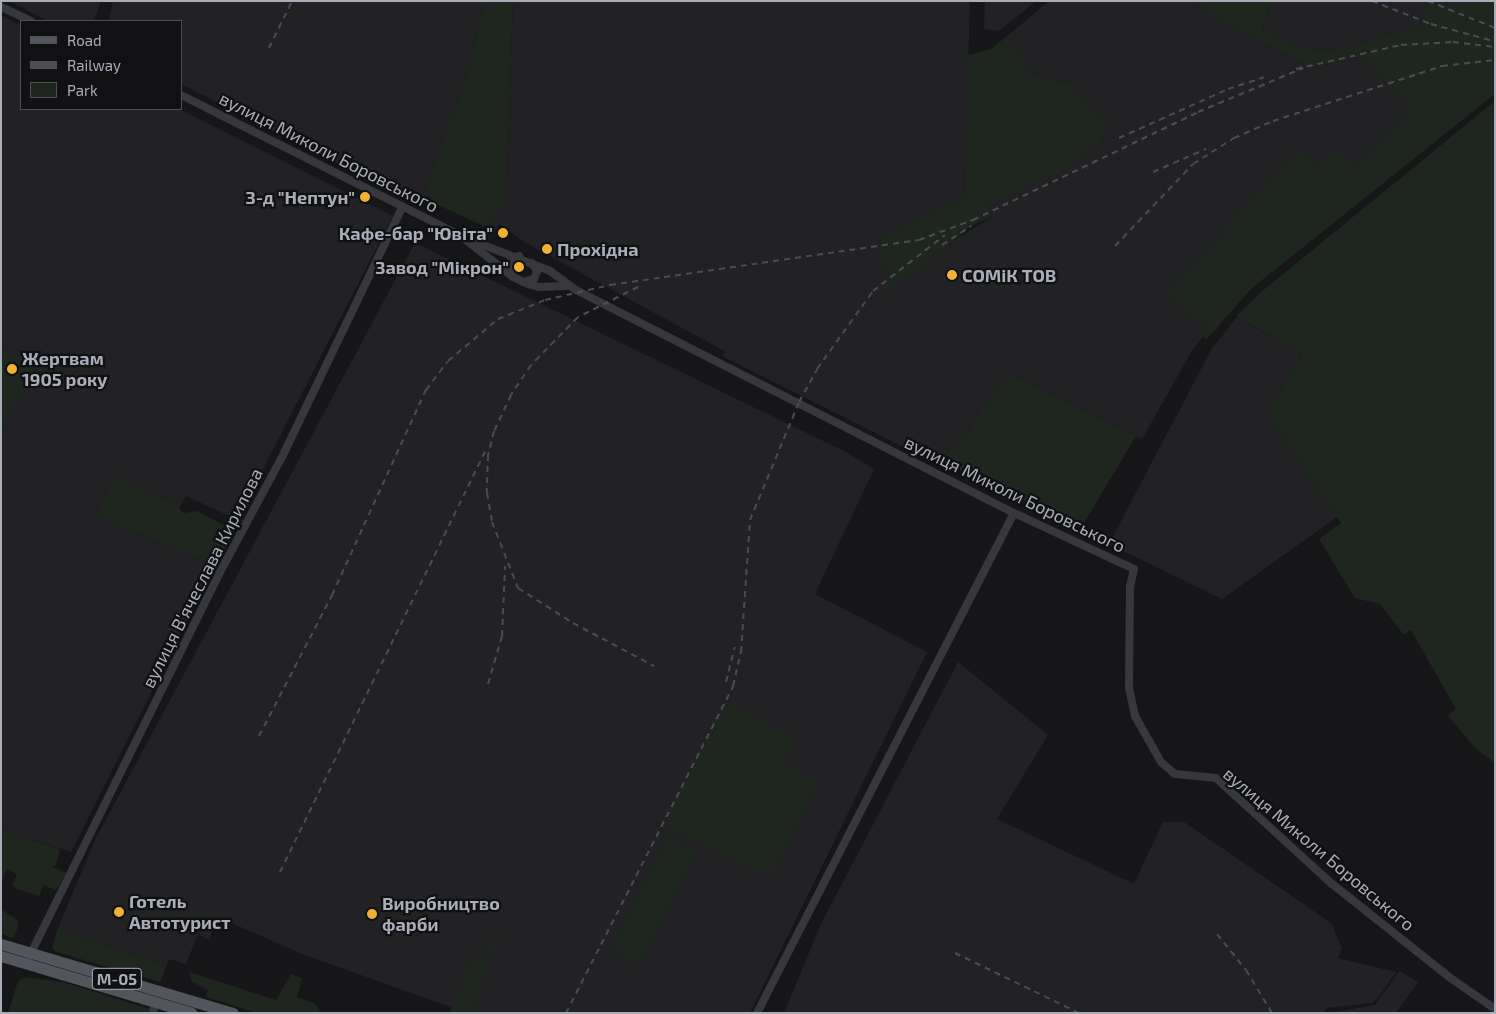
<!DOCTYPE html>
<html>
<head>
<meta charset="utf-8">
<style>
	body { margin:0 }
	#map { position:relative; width:1496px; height:1014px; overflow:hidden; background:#161618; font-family:"Exo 2",sans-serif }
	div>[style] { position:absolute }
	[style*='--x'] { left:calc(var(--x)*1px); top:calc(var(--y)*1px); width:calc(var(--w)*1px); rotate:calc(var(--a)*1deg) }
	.built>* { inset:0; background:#222225 }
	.green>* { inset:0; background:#1e261f }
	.minor>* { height:8px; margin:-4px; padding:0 4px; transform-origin:4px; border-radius:4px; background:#37383d }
	.primary>* { height:11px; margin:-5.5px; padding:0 5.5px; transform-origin:5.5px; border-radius:5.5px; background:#53555c }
	.rail>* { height:2px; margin-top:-1px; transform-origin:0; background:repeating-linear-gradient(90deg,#4a4c52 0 6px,transparent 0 11px) }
	.dots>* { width:14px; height:14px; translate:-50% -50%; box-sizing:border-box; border:2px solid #111113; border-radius:50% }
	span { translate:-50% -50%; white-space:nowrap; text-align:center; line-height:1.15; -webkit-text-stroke:4.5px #111113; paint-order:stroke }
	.shield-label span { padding:1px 4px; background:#111113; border:1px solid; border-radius:4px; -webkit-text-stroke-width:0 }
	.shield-label { font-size:16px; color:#a8adb8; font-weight:700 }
	.street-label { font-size:18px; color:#a8adb8 }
	.poi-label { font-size:18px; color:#a8adb8; font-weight:700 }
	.right { translate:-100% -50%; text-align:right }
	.left { translate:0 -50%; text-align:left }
	.frame { position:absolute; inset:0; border:2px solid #a8adb8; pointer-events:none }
	.legend { position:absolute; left:20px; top:20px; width:162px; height:90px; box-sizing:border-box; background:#111113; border:1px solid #4d4f55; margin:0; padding:6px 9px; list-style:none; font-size:15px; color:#a8adb8 }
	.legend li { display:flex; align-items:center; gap:10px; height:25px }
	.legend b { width:25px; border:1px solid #4d4f55 }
</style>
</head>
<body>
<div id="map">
	<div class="built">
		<div style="clip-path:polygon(9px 1px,101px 1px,94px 21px,48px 21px)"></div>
		<div style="clip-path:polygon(113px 1px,485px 1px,467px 71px,423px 198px,418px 203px,181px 84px,181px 21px,109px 21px)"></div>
		<div style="clip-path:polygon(513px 1px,970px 1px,964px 197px,885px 235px,876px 254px,894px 277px,992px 217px,987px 207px,1074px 166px,1071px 160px,1100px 140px,1110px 126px,1070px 83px,1035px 75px,1006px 37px,1049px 1px,1195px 1px,1207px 13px,1311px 68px,1362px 57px,1411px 110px,1352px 167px,1319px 167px,1300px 148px,1167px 293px,1208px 330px,1193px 349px,1142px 439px,1011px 374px,980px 410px,969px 430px,937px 464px,722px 356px,726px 352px,528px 244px,499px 224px,493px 235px,488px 228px,498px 207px,506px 208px)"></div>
		<div style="clip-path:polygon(985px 1px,1036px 1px,999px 31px,984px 29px)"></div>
		<div style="clip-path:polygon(1272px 1px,1421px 1px,1426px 3px,1421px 26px,1332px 50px,1305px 49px,1262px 29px)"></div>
		<div style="clip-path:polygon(1px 15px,21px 26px,21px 109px,179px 109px,393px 216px,264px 467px,242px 522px,186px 496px,179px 508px,175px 503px,115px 476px,95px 516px,215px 566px,71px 852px,1px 829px,1px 432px,36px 366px,1px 349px)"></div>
		<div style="clip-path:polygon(415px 243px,846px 452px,874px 469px,815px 594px,927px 652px,750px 1013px,467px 1013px,302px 954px,218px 917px,209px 940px,198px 934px,186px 964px,169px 959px,167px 965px,58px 928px,95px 840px)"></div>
		<div style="clip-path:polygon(1237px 317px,1302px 355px,1266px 414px,1337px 517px,1222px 599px,1109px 544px,1211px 350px)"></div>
		<div style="clip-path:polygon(958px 662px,1048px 735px,997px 819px,1134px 884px,1163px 822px,1184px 822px,1331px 923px,1342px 949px,1337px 958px,1396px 972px,1378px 998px,1372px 1003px,1327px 1008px,1322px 1013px,784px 1013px,820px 926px)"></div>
		<div style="clip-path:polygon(1399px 971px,1418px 982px,1396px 1013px,1329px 1013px,1375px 1005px)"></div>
	</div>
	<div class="green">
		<div style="clip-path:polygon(485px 1px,513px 1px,506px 208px,498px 208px,488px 228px,423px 198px,467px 71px)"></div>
		<div style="clip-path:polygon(1195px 1px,1272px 1px,1262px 29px,1305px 49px,1332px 50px,1421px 26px,1426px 3px,1423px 1px,1495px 1px,1495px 94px,1252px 288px,1207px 339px,1203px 337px,1208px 330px,1166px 293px,1300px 148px,1319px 167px,1336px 148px,1352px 167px,1411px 110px,1362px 57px,1311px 68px,1207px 13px)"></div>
		<div style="clip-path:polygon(1006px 37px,1035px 75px,1070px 83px,1110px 126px,1100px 140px,1102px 144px,1072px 160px,1075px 166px,987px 207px,992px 217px,973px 225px,884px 295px,880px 289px,893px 277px,876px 254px,885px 235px,964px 197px,968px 55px,991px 49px)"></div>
		<div style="clip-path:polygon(1495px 101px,1495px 763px,1476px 749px,1448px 716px,1456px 709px,1411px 630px,1404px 635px,1380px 604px,1355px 598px,1319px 539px,1341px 523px,1266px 414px,1302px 355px,1236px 316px,1261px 292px)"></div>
		<div style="clip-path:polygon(1px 349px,37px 366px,1px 432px)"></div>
		<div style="clip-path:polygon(1011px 374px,1136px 436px,1081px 528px,940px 460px,969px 430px,980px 410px)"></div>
		<div style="clip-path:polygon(115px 476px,175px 503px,183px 513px,197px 511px,236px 532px,215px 566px,95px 516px)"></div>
		<div style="clip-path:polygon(733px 704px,798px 738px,784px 763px,819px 782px,775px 867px,770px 873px,761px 875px,671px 829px,667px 823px,668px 814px,728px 705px)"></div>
		<div style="clip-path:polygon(1px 829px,60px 849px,56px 865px,53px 867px,66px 873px,56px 890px,43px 885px,39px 896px,20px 890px,12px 886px,17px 874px,7px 870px,1px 882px)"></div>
		<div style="clip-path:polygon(668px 836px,693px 847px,696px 852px,645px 957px,635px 963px,613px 953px,613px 944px)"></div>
		<div style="clip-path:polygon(1px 909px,17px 920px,18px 927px,13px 938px,1px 934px)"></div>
		<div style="clip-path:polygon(58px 928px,167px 965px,160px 982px,56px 952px,52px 947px)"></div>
		<div style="clip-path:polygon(495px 932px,499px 940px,472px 1013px,449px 1013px,473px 955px,482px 959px)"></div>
		<div style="clip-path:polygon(189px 972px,276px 1000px,291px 974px,302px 978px,297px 997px,315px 1004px,322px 1013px,257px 1013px,206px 997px,208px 990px,192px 982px)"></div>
		<div style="clip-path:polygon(25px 977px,63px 982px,150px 1009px,149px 1013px,8px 1013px,18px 981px)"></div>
	</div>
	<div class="minor">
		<div style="--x:1;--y:7;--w:33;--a:25"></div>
		<div style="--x:181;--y:95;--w:316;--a:26.7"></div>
		<div style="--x:463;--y:237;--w:93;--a:21.3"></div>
		<div style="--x:550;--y:271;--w:34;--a:36"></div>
		<div style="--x:578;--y:291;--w:489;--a:27"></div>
		<div style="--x:1014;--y:513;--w:132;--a:25"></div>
		<div style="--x:1134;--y:569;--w:18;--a:103"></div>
		<div style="--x:1130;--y:587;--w:101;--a:90.6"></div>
		<div style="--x:1129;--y:688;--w:29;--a:78"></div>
		<div style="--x:1135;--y:716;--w:53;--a:60.5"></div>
		<div style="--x:1161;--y:762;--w:18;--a:41"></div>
		<div style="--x:1175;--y:774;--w:41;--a:5.6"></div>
		<div style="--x:1216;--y:778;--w:156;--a:42.4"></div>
		<div style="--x:1331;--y:883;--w:151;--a:38.5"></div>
		<div style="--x:1449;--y:977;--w:56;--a:34.8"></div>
		<div style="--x:466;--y:240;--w:60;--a:38.2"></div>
		<div style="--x:513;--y:277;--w:17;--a:25"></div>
		<div style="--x:528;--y:284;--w:11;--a:15"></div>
		<div style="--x:539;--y:287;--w:29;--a:-2"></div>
		<div style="--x:512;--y:276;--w:9;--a:-108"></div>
		<div style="--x:509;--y:267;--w:7;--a:-74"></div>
		<div style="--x:511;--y:260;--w:9;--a:-27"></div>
		<div style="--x:523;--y:282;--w:11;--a:-15"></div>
		<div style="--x:534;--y:279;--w:9;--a:-69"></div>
		<div style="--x:537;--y:271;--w:9;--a:-122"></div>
		<div style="--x:29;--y:957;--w:428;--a:-63.6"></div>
		<div style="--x:219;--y:574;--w:135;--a:-61.7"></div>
		<div style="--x:283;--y:455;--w:276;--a:-64.3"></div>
		<div style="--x:153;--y:1013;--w:11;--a:-80"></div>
		<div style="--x:757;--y:1013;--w:562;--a:-62.8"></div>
	</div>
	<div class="primary">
		<div style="--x:1;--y:944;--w:242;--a:16.6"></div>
		<div style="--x:1;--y:956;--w:199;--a:16.6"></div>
	</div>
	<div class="rail">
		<div style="--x:1372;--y:1;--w:63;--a:21.3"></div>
		<div style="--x:1431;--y:24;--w:64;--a:15.3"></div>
		<div style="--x:1428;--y:1;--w:72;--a:21.9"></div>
		<div style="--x:269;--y:48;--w:52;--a:-63.9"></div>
		<div style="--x:1296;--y:69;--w:108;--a:-12.9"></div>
		<div style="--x:1401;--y:45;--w:52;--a:-3.3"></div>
		<div style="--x:1453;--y:42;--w:42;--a:6.8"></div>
		<div style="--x:1119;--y:138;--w:120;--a:-24.2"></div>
		<div style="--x:1228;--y:89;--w:38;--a:-18"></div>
		<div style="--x:1153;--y:172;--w:58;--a:-23.5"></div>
		<div style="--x:942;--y:245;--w:35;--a:-33"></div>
		<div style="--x:1115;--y:246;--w:113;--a:-46.4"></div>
		<div style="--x:1193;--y:164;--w:49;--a:-32.4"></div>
		<div style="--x:1234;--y:138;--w:43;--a:-23.6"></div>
		<div style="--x:1273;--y:121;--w:178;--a:-18"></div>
		<div style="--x:1442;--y:66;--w:53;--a:-6.5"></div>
		<div style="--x:638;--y:287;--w:67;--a:153.4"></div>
		<div style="--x:578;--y:317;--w:67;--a:134.4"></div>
		<div style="--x:531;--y:365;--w:36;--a:124"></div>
		<div style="--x:511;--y:395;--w:40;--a:115"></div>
		<div style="--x:494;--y:431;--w:25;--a:104"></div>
		<div style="--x:488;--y:455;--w:38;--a:92"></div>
		<div style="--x:487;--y:493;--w:29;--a:80"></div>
		<div style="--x:492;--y:522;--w:71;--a:68.5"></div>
		<div style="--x:518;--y:588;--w:65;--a:32.5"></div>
		<div style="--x:573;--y:623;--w:92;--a:28"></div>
		<div style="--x:726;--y:682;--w:36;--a:-76"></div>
		<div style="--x:488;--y:684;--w:50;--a:-73.7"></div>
		<div style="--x:502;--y:636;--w:70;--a:-87.5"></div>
		<div style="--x:259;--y:736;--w:159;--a:-62.6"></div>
		<div style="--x:332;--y:595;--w:226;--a:-65.4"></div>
		<div style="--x:426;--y:390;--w:36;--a:-53"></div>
		<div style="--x:448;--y:361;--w:65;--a:-40"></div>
		<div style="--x:498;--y:319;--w:51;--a:-22"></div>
		<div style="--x:545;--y:300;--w:67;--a:-13"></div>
		<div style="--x:610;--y:285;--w:312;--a:-8.3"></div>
		<div style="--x:919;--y:240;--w:58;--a:-20.3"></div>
		<div style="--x:973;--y:220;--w:250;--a:-25.6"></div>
		<div style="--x:1198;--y:112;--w:114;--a:-22.7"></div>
		<div style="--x:280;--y:872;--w:473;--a:-64"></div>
		<div style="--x:1217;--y:934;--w:46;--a:51.1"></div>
		<div style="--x:1246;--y:970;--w:50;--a:58.8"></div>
		<div style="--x:955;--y:953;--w:138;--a:25.8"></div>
		<div style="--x:566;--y:1013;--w:367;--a:-62.9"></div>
		<div style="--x:733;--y:686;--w:35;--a:-77"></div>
		<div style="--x:741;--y:652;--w:132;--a:-86.1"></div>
		<div style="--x:750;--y:520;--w:128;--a:-67.4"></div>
		<div style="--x:799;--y:402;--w:38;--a:-61"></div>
		<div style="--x:817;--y:369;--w:96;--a:-54.3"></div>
		<div style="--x:873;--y:291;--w:91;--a:-37.9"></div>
	</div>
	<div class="dots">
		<div style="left:365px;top:197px;background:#f2b134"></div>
		<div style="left:503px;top:233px;background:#f2b134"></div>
		<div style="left:547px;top:249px;background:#f2b134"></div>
		<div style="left:519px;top:267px;background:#f2b134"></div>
		<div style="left:952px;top:275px;background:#f2b134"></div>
		<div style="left:12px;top:369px;background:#f2b134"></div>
		<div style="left:119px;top:912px;background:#f2b134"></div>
		<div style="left:372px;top:914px;background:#f2b134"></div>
	</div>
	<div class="shield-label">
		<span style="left:117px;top:979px">М-05</span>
	</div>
	<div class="street-label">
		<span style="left:329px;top:152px;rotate:27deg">вулиця Миколи Боровського</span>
		<span style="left:1015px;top:494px;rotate:26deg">вулиця Миколи Боровського</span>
		<span style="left:202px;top:578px;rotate:-63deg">вулиця Вʼячеслава Кирилова</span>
		<span style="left:1319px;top:849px;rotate:40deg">вулиця Миколи Боровського</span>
	</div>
	<div class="poi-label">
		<span class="right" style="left:355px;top:197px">З-д "Нептун"</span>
		<span class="right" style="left:493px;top:233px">Кафе-бар "Ювіта"</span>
		<span class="left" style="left:557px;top:249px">Прохідна</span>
		<span class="right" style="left:509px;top:267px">Завод "Мікрон"</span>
		<span class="left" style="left:962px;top:275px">СОМіК ТОВ</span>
		<span class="left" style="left:22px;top:369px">Жертвам<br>1905 року</span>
		<span class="left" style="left:129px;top:912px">Готель<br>Автотурист</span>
		<span class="left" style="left:382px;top:914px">Виробництво<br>фарби</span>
	</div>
	<div class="frame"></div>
	<ul class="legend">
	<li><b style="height:6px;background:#53555c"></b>Road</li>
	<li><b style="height:6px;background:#4a4c52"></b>Railway</li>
	<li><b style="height:14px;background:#1e261f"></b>Park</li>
	</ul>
</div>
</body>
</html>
